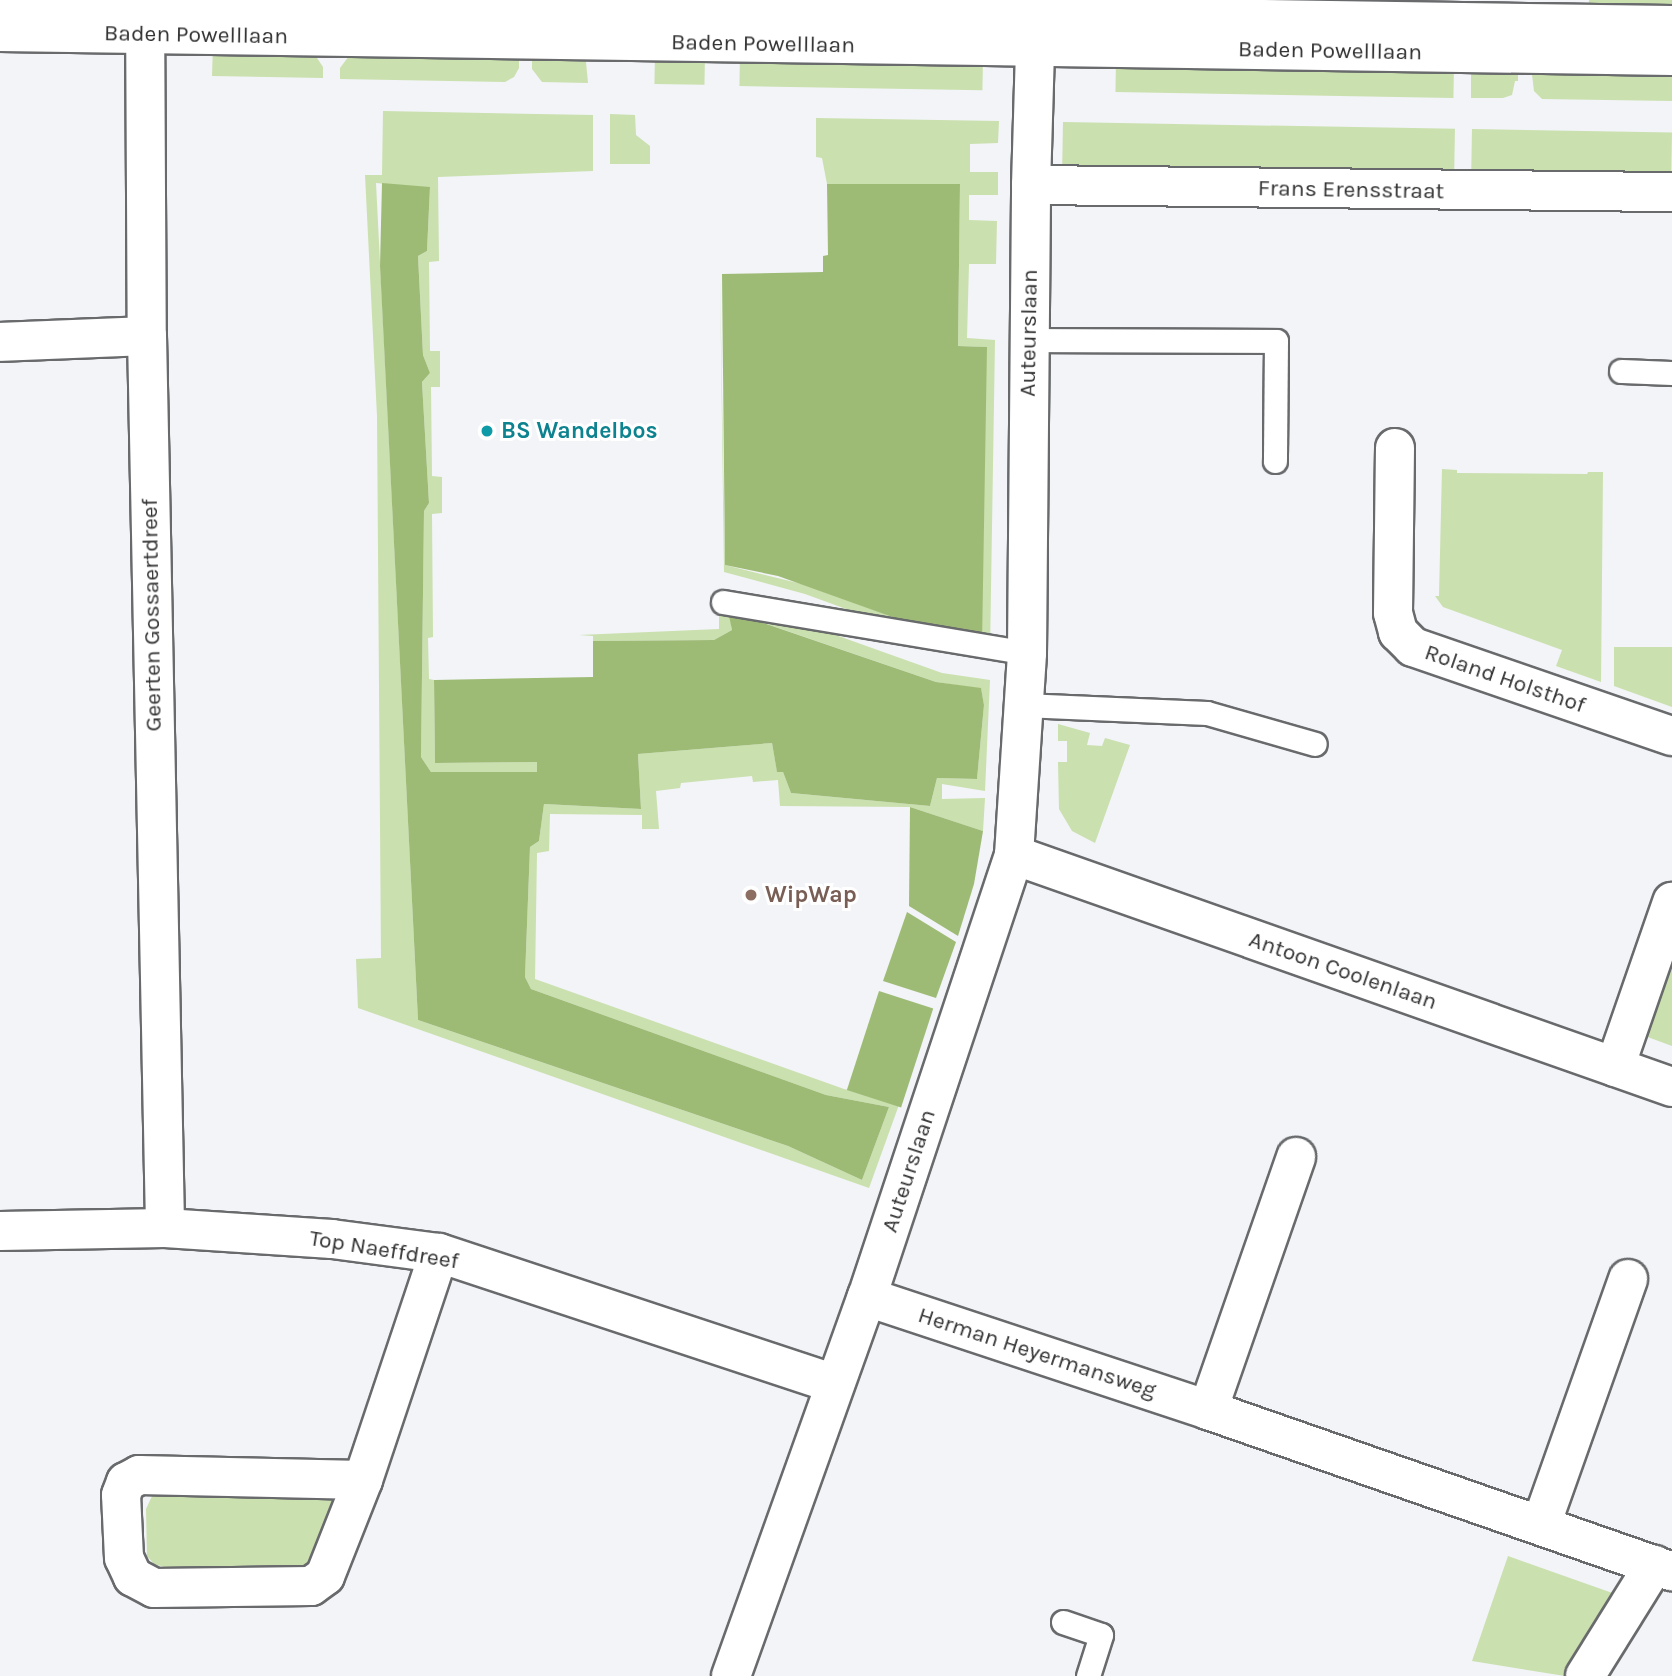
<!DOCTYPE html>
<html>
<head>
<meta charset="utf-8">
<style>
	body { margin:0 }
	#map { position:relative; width:1672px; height:1676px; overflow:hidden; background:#f2f4f7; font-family:Karla,sans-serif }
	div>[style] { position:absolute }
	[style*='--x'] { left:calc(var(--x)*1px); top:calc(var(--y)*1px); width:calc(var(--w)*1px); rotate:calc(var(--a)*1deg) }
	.green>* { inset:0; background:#cae0ae; transform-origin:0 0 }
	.forest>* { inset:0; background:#9ebb76; transform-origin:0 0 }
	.roads { filter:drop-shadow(2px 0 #686a6c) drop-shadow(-2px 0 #686a6c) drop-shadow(0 2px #686a6c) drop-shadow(0 -2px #686a6c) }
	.lane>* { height:23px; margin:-11.5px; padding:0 11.5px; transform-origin:11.5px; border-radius:11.5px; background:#fff }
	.street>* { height:38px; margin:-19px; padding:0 19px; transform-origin:19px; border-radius:19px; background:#fff }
	.secondary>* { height:38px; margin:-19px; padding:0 19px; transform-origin:19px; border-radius:19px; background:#fff }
	.dots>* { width:19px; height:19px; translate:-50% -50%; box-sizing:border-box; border:4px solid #fff; border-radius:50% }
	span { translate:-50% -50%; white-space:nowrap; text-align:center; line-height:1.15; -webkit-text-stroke:6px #fff; paint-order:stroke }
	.street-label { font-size:23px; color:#323233 }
	.culture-label { font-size:23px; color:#0d838f; font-weight:700 }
	.left { translate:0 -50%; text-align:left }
	.education-label { font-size:23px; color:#785e54; font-weight:700 }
</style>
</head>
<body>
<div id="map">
	<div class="green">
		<div style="clip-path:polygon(1589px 0,1672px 0,1672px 13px,1588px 11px)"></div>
		<div style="clip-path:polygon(213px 46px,313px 52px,323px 67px,323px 78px,212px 76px)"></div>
		<div style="clip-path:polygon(519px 50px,519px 68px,514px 77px,505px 82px,340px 79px,340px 68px,352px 52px)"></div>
		<div style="clip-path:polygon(532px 51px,585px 52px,588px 83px,542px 82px,532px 69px)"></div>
		<div style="left:655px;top:52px;width:50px;height:32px;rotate:1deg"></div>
		<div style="left:740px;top:54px;width:243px;height:32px;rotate:1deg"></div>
		<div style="left:1116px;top:60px;width:338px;height:32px;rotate:1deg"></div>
		<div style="clip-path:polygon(1471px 65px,1518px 66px,1518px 81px,1515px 81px,1512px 95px,1503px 98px,1471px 98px)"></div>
		<div style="clip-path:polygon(1531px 66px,1672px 68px,1672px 101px,1542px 99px,1534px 91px)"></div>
		<div style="clip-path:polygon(383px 111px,593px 115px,593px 171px,438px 177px,439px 261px,429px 262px,430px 351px,440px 351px,440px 387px,431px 387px,432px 476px,442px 477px,442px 513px,432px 514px,433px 637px,428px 638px,429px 679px,434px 680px,435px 763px,537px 762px,537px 772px,431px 772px,421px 757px,424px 511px,429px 503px,422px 382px,430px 373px,423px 355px,418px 256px,427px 251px,430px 188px,376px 183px,418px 1020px,788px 1146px,862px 1180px,889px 1107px,826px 1095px,531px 989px,525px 977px,530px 847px,539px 841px,544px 804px,641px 809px,638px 754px,772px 743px,777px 771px,783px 772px,791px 793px,930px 806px,937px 778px,977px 779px,984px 705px,981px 689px,936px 682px,729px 611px,732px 630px,714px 640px,593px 641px,593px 636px,579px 635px,719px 629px,719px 610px,724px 607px,725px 600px,788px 618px,942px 673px,990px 680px,985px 791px,942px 784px,942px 799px,985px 798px,983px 831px,910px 807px,780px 806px,778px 780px,753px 782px,752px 776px,681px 783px,680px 788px,656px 791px,659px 829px,642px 829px,642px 815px,550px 814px,549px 851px,537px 853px,535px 979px,844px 1089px,900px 1102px,869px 1188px,358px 1008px,356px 959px,381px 958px,377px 416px,365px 175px,382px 175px)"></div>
		<div style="clip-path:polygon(610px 114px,635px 115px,636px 135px,650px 146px,650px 164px,610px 164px)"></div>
		<div style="clip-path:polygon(816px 118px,999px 121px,998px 143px,970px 144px,970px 172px,998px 172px,998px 195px,969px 195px,969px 220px,997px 221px,996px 264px,969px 264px,967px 338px,995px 340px,990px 652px,934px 641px,805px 594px,724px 572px,720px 274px,725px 565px,806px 585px,937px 633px,986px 347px,958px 346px,960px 184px,827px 184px,822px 158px,816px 157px)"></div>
		<div style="left:1063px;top:122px;width:392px;height:47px;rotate:1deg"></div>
		<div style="left:1472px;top:129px;width:200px;height:48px;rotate:1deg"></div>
		<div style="clip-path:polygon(1442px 469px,1457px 470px,1457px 473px,1587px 474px,1588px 472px,1603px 472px,1601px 682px,1556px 666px,1562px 650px,1443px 607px,1435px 596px,1439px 596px)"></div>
		<div style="clip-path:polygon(1614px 647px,1672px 647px,1672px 707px,1614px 686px)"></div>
		<div style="clip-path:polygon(1058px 724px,1090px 733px,1087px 745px,1102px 746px,1105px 738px,1130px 745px,1095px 843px,1072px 831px,1059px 809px,1058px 762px,1067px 762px,1067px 741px,1058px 741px)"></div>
		<div style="clip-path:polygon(1672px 959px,1672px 1046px,1645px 1036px)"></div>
		<div style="clip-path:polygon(322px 1488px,338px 1501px,312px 1565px,164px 1567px,154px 1564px,147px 1556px,146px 1509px,153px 1494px)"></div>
		<div style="clip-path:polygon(1508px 1556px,1618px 1595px,1565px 1676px,1472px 1661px)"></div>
	</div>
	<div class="forest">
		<div style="clip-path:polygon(382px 183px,430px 187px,427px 251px,418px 256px,423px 355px,430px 373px,422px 382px,429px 503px,424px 511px,421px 757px,431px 772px,537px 772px,537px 762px,435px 763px,434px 680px,593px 677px,593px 641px,714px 640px,732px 630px,728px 611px,936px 682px,981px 688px,984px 705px,977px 779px,937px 778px,930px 806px,791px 793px,783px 772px,777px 772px,772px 743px,638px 754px,641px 809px,544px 804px,539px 841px,530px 847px,525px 977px,531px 989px,826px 1095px,889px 1107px,862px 1180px,788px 1146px,418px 1020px,380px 266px)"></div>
		<div style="clip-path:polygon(827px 184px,960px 184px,958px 346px,987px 347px,982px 644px,937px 633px,778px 576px,725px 565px,722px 274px,823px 272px,823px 256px,828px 255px)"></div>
		<div style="clip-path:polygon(910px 807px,983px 831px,974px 884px,958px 936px,909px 906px)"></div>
		<div style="clip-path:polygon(907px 912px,956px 942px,936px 998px,883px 981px)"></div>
		<div style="left:879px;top:991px;width:57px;height:104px;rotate:18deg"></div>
	</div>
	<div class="roads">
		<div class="lane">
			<div style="--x:1029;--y:340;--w:247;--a:0.2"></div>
			<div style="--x:1276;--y:341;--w:120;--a:90.5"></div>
			<div style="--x:1621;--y:371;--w:51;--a:2.2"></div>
			<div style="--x:723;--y:602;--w:308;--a:9.5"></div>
			<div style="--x:1023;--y:705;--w:184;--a:2.5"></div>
			<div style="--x:1207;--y:713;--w:112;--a:16"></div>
			<div style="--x:1063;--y:1622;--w:40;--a:18.9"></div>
			<div style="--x:1101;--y:1635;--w:43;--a:107.6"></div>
		</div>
		<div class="street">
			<div style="--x:145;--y:2;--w:334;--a:89.7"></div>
			<div style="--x:147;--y:336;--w:892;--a:88.84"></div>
			<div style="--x:1031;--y:185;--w:641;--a:0.63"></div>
			<div style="--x:0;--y:342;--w:147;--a:-2.3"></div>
			<div style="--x:1395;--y:448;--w:165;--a:90.7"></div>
			<div style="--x:1393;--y:613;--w:20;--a:75"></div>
			<div style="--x:1398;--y:632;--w:21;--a:45"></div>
			<div style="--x:1413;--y:647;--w:274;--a:19"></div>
			<div style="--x:1014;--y:855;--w:698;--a:19.42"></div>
			<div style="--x:1615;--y:1067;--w:175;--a:-70.9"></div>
			<div style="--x:0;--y:1231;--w:165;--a:-1"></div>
			<div style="--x:165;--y:1228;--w:167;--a:3.8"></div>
			<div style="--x:332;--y:1239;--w:108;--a:7.5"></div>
			<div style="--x:439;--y:1253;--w:415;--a:18.3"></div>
			<div style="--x:867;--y:1297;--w:359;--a:18.3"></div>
			<div style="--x:1208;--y:1410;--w:491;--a:19.2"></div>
			<div style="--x:1208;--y:1410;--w:268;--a:-70.8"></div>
			<div style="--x:363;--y:1480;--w:103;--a:111.6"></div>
			<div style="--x:325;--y:1576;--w:17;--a:144"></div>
			<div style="--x:311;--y:1586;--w:157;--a:179.3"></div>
			<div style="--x:154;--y:1588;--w:24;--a:-152"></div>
			<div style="--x:133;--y:1577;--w:21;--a:-115"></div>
			<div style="--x:124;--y:1558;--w:63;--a:-92.7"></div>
			<div style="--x:121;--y:1495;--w:14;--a:-69"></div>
			<div style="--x:126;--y:1482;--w:15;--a:-28"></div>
			<div style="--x:139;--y:1475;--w:224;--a:1.3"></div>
			<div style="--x:363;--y:1480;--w:239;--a:-71.5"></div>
			<div style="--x:1541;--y:1525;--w:261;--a:-70.5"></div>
			<div style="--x:731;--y:1676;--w:403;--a:-70.3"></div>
			<div style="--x:867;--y:1297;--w:466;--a:-71.6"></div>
			<div style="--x:1014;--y:855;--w:202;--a:-86.3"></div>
			<div style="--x:1027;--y:653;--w:468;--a:-89.5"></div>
			<div style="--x:1031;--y:185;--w:170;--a:-88.3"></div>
			<div style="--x:1585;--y:1676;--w:131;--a:-58.1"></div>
		</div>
		<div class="secondary">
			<div style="--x:0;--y:0;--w:1672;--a:0.86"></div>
			<div style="--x:0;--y:32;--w:1672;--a:0.82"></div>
		</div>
	</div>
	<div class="dots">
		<div style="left:487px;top:431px;background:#0f9aa8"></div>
		<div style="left:751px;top:895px;background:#8d6e63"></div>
	</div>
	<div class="street-label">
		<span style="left:196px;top:35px;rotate:1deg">Baden Powelllaan</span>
		<span style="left:763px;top:44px;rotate:1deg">Baden Powelllaan</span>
		<span style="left:1330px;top:51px;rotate:1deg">Baden Powelllaan</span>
		<span style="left:1351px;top:190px;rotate:1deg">Frans Erensstraat</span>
		<span style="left:1029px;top:333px;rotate:-89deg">Auteurslaan</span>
		<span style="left:152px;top:615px;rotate:-91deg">Geerten Gossaertdreef</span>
		<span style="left:1505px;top:679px;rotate:19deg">Roland Holsthof</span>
		<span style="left:1343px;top:971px;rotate:19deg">Antoon Coolenlaan</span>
		<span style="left:909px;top:1171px;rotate:-72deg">Auteurslaan</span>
		<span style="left:384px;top:1250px;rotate:9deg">Top Naeffdreef</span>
		<span style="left:1037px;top:1353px;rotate:18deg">Herman Heyermansweg</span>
	</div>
	<div class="culture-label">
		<span class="left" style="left:501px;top:431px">BS Wandelbos</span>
	</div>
	<div class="education-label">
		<span class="left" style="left:765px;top:895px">WipWap</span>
	</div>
</div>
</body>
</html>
